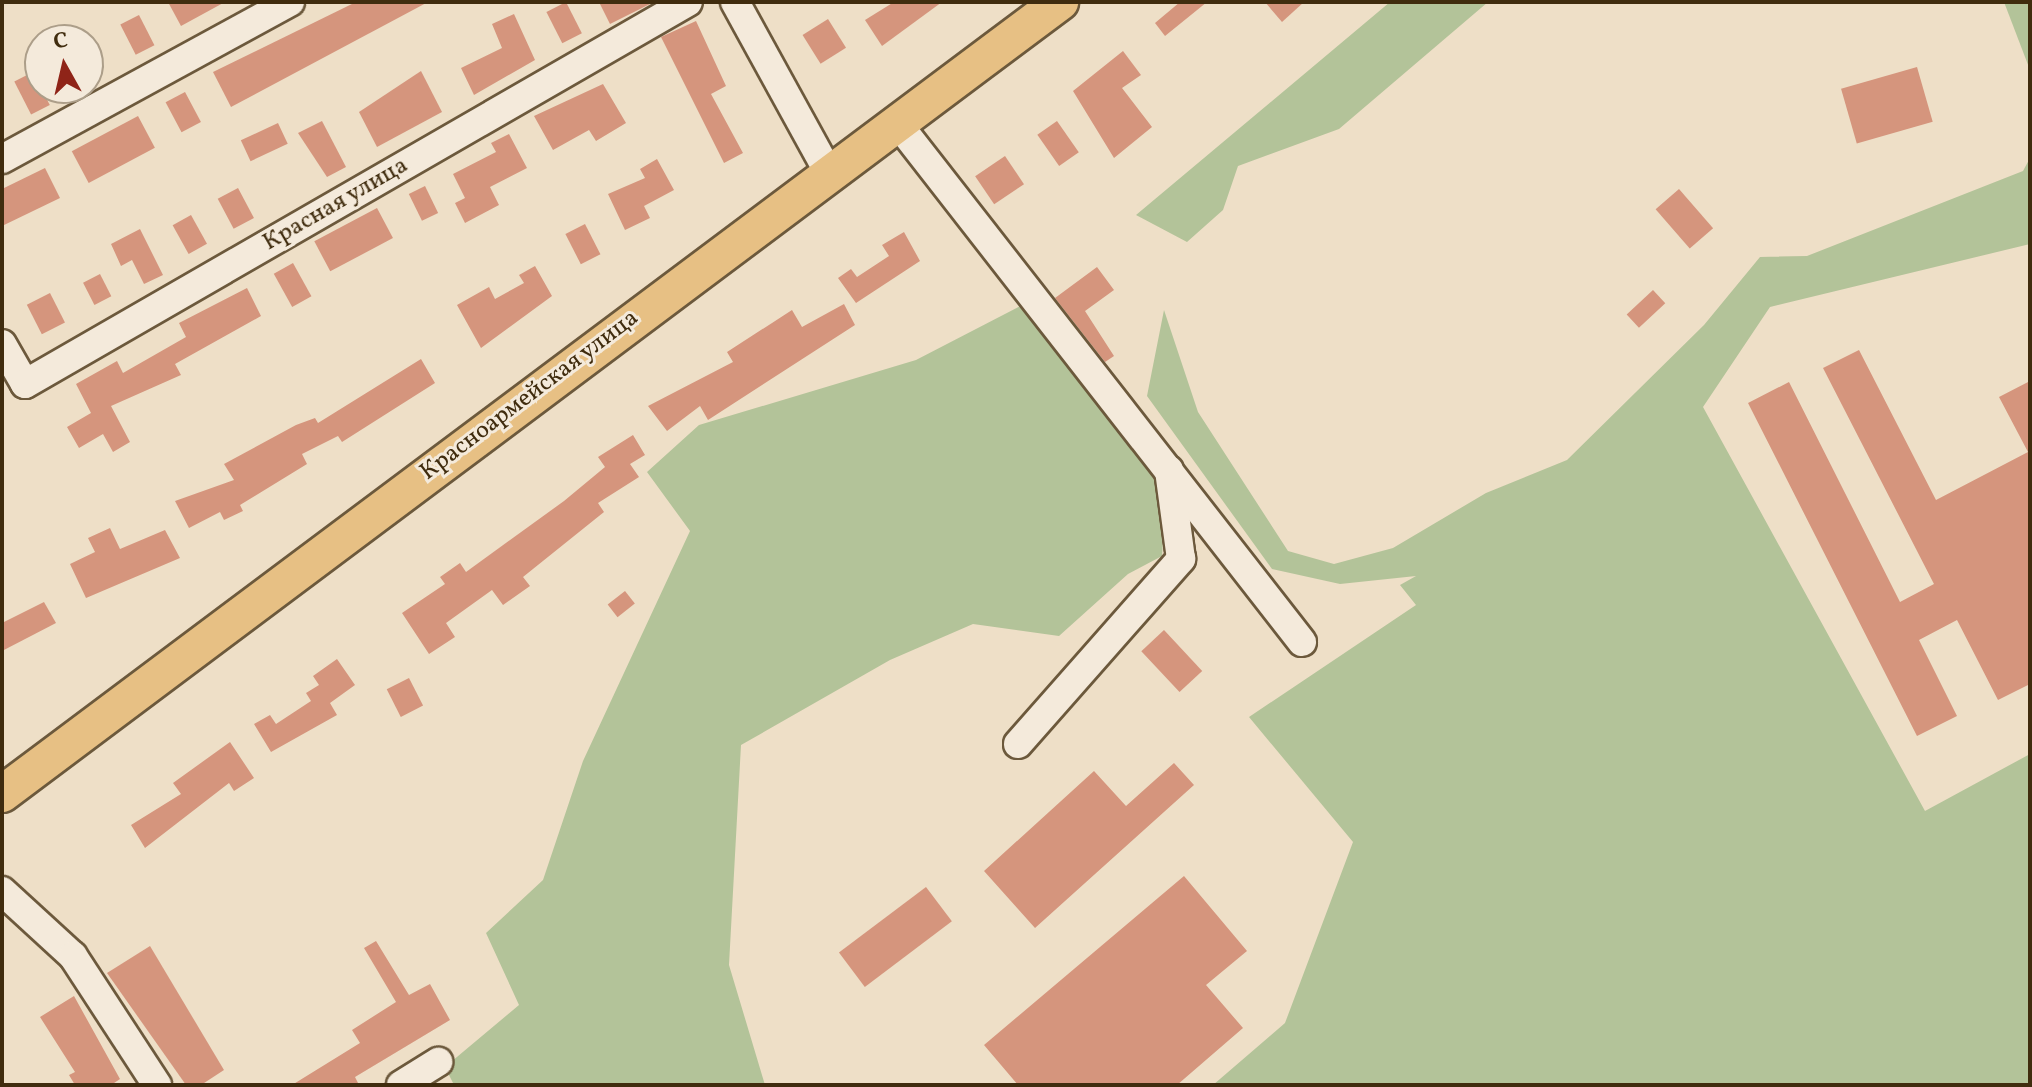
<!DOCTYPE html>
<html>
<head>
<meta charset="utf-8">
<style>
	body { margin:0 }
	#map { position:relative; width:2032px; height:1087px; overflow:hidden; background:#eedfc7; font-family:Vollkorn,serif }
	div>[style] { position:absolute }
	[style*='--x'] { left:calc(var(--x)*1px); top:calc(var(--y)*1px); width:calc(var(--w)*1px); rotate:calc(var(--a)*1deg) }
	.green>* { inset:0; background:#b3c399 }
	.building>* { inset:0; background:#d5957d; transform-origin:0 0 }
	.roads { filter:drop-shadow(2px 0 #6c593c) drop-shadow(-2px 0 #6c593c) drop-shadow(0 2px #6c593c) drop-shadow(0 -2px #6c593c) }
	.minor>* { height:28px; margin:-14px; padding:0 14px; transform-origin:14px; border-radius:14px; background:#f4eadb }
	.major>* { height:36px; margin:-18px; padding:0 18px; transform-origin:18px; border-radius:18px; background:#e7c084 }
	span { translate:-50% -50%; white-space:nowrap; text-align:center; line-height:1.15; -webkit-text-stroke:6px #f4eadb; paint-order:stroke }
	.street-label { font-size:24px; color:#402c0e }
	.frame { position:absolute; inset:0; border:4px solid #402c0e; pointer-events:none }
	.north { position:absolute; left:24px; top:24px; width:80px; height:80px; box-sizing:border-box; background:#f4eadb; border:2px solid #ac9e89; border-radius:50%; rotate:352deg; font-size:22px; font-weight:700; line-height:32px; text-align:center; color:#402c0e }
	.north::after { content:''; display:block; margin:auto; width:28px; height:36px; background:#8f2418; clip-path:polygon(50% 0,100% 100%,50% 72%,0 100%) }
</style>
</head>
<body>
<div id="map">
	<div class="green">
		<div style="clip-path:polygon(1390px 2px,1488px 2px,1339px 129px,1238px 166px,1223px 210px,1187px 242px,1136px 215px)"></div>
		<div style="clip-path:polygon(2004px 2px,2030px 2px,2030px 70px)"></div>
		<div style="clip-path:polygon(2030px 158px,2030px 244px,1770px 307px,1703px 407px,1925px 811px,2030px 754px,2030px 1085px,1213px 1085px,1285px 1023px,1353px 842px,1249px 717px,1416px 605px,1400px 585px,1416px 576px,1340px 584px,1272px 569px,1147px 396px,1164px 310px,1198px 412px,1288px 551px,1334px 564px,1393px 548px,1486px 493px,1567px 460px,1704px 325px,1760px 257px,1807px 256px,2023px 171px)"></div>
		<div style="clip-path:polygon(1036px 298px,1168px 469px,1162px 556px,1128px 574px,1059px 636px,973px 624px,890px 660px,741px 745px,729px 965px,765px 1085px,454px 1085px,445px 1067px,519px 1005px,486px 933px,543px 880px,583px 761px,690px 531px,647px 472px,699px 425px,916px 360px)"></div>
	</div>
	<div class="building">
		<div style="clip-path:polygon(168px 2px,225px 2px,181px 26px)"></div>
		<div style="clip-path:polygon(356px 2px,428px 2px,231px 107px,213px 72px)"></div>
		<div style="left:566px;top:2px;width:35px;height:22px;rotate:63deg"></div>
		<div style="clip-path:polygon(599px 2px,654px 2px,610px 24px)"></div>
		<div style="clip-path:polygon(894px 2px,942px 2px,882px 46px,865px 20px)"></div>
		<div style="clip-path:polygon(1180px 2px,1207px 2px,1165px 36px,1155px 23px)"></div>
		<div style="clip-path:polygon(1265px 2px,1304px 2px,1282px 22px)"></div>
		<div style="clip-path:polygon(514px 14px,535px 60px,474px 95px,461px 68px,502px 48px,492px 24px)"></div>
		<div style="left:139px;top:15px;width:34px;height:21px;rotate:63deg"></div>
		<div style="left:828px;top:19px;width:34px;height:30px;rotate:58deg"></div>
		<div style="clip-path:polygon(696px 21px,726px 86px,711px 94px,743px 153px,724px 163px,661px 37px)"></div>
		<div style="clip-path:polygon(1123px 51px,1141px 75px,1122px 88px,1152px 127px,1114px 158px,1073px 91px)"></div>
		<div style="left:1917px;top:67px;width:57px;height:79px;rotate:74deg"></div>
		<div style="clip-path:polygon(421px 71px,442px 112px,377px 147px,359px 112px)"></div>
		<div style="left:33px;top:72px;width:37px;height:21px;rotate:63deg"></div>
		<div style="clip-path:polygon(603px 84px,626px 123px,596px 141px,589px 130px,553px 150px,534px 116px)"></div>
		<div style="left:185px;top:92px;width:34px;height:22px;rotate:62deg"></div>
		<div style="left:138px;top:116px;width:36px;height:75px;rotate:62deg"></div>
		<div style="clip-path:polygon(322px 121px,346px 167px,327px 177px,298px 133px)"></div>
		<div style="left:1057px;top:121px;width:38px;height:24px;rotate:55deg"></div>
		<div style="left:278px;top:123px;width:23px;height:41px;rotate:65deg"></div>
		<div style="clip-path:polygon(509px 134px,527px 168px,490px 187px,499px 205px,465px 223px,455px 203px,465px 198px,453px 174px,496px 152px,491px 143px)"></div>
		<div style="left:1005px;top:156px;width:34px;height:36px;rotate:56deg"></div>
		<div style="clip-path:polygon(657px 159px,674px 190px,644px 206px,650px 218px,625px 230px,608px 194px,645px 178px,640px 169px)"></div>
		<div style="clip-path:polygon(45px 168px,60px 198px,2px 226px,2px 189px)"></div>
		<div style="left:425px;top:186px;width:30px;height:18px;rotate:64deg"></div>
		<div style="left:238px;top:188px;width:34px;height:23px;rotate:62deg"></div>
		<div style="left:1679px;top:189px;width:52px;height:31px;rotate:49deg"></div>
		<div style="left:377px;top:208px;width:34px;height:71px;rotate:62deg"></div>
		<div style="left:191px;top:215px;width:33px;height:21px;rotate:61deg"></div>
		<div style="left:585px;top:224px;width:34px;height:22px;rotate:63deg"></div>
		<div style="clip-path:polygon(140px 229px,163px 275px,144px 284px,132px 260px,121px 266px,111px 244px)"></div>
		<div style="clip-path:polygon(904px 232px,920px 261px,856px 303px,838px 278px,851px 269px,857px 277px,889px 256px,882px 245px)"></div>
		<div style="left:293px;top:263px;width:38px;height:22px;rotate:61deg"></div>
		<div style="clip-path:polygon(535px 266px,552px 296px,481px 348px,457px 305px,489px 287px,495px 299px,524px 283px,519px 275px)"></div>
		<div style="clip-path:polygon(1097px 267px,1114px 290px,1085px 311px,1114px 356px,1105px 362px,1055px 298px)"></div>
		<div style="left:100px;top:274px;width:25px;height:19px;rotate:63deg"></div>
		<div style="clip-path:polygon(247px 288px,261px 316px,175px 364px,181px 375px,111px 406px,130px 442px,113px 452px,103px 434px,79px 448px,67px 427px,91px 413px,76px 384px,117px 361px,123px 373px,186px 337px,179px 323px)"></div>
		<div style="left:1653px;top:290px;width:18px;height:36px;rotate:47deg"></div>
		<div style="left:50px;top:293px;width:33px;height:26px;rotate:63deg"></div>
		<div style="clip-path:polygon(844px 304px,855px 325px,708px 420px,700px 406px,667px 431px,648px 406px,733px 362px,727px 352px,792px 310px,802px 327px)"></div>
		<div style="clip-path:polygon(1859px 350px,1936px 500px,2028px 452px,1999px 397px,2030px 381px,2030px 684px,1998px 700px,1957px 620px,1919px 640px,1957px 716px,1917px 736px,1748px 403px,1789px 382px,1900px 602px,1934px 584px,1823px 368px)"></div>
		<div style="clip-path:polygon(421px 359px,435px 383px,342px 442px,338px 436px,302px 454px,307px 464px,240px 505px,243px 511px,224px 520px,220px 512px,189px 528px,175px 501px,234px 480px,224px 464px,296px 425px,315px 418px,318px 423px)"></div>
		<div style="clip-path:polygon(633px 435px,645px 455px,630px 464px,639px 477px,598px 503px,604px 512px,523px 577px,530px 586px,503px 605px,492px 590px,446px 623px,455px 637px,429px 654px,402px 613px,445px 584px,440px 577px,460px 563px,466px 572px,564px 501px,605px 467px,598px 457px)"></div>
		<div style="clip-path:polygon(110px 528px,120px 549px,165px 530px,180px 558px,86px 598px,70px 564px,95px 552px,88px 538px)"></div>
		<div style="left:625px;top:591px;width:16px;height:22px;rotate:52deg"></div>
		<div style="clip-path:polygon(44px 602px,56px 623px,2px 651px,2px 623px)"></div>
		<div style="left:1164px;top:630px;width:56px;height:31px;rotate:47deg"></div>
		<div style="clip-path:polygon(337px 659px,355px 685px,330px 703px,337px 715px,271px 752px,254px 724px,270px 715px,276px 724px,311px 701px,306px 693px,319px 685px,313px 676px)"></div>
		<div style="left:409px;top:678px;width:31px;height:25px;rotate:63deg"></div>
		<div style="clip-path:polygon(230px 742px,254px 778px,234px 791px,229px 783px,145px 848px,131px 825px,181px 794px,173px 783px)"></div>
		<div style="clip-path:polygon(1174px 763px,1194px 785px,1035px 928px,984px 871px,1094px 771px,1126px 806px)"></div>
		<div style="clip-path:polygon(1184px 876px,1247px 951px,1206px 985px,1243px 1028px,1177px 1085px,1018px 1085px,984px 1045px)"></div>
		<div style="left:926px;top:887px;width:43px;height:109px;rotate:53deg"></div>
		<div style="clip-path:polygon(376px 941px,409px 995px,430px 984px,450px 1020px,355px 1077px,359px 1085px,292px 1085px,360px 1043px,352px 1030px,396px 1002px,364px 948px)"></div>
		<div style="clip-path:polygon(150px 946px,224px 1070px,201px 1085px,186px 1085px,107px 973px)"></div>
		<div style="clip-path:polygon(74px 996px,120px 1079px,111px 1085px,75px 1085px,69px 1075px,75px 1072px,40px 1017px)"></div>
	</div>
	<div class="roads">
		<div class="minor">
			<div style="--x:735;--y:2;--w:193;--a:61.2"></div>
			<div style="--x:898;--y:124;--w:657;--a:52.05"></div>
			<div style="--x:2;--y:159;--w:328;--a:-28.6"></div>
			<div style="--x:2;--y:344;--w:46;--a:60.1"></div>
			<div style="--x:25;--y:384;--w:765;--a:-29.95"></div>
			<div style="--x:1018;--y:744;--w:247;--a:-48.6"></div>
			<div style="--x:1181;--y:559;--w:90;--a:-97.7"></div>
			<div style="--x:2;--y:891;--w:96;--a:42.5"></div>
			<div style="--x:73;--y:956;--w:154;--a:56.9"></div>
			<div style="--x:401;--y:1085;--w:44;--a:-31.9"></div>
		</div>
		<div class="major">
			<div style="--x:2;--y:794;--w:1322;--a:-36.82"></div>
		</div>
	</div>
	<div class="street-label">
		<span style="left:336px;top:205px;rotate:-30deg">Красная улица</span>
		<span style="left:530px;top:396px;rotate:-37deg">Красноармейская улица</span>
	</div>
	<div class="frame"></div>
	<div class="north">С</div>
</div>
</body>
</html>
